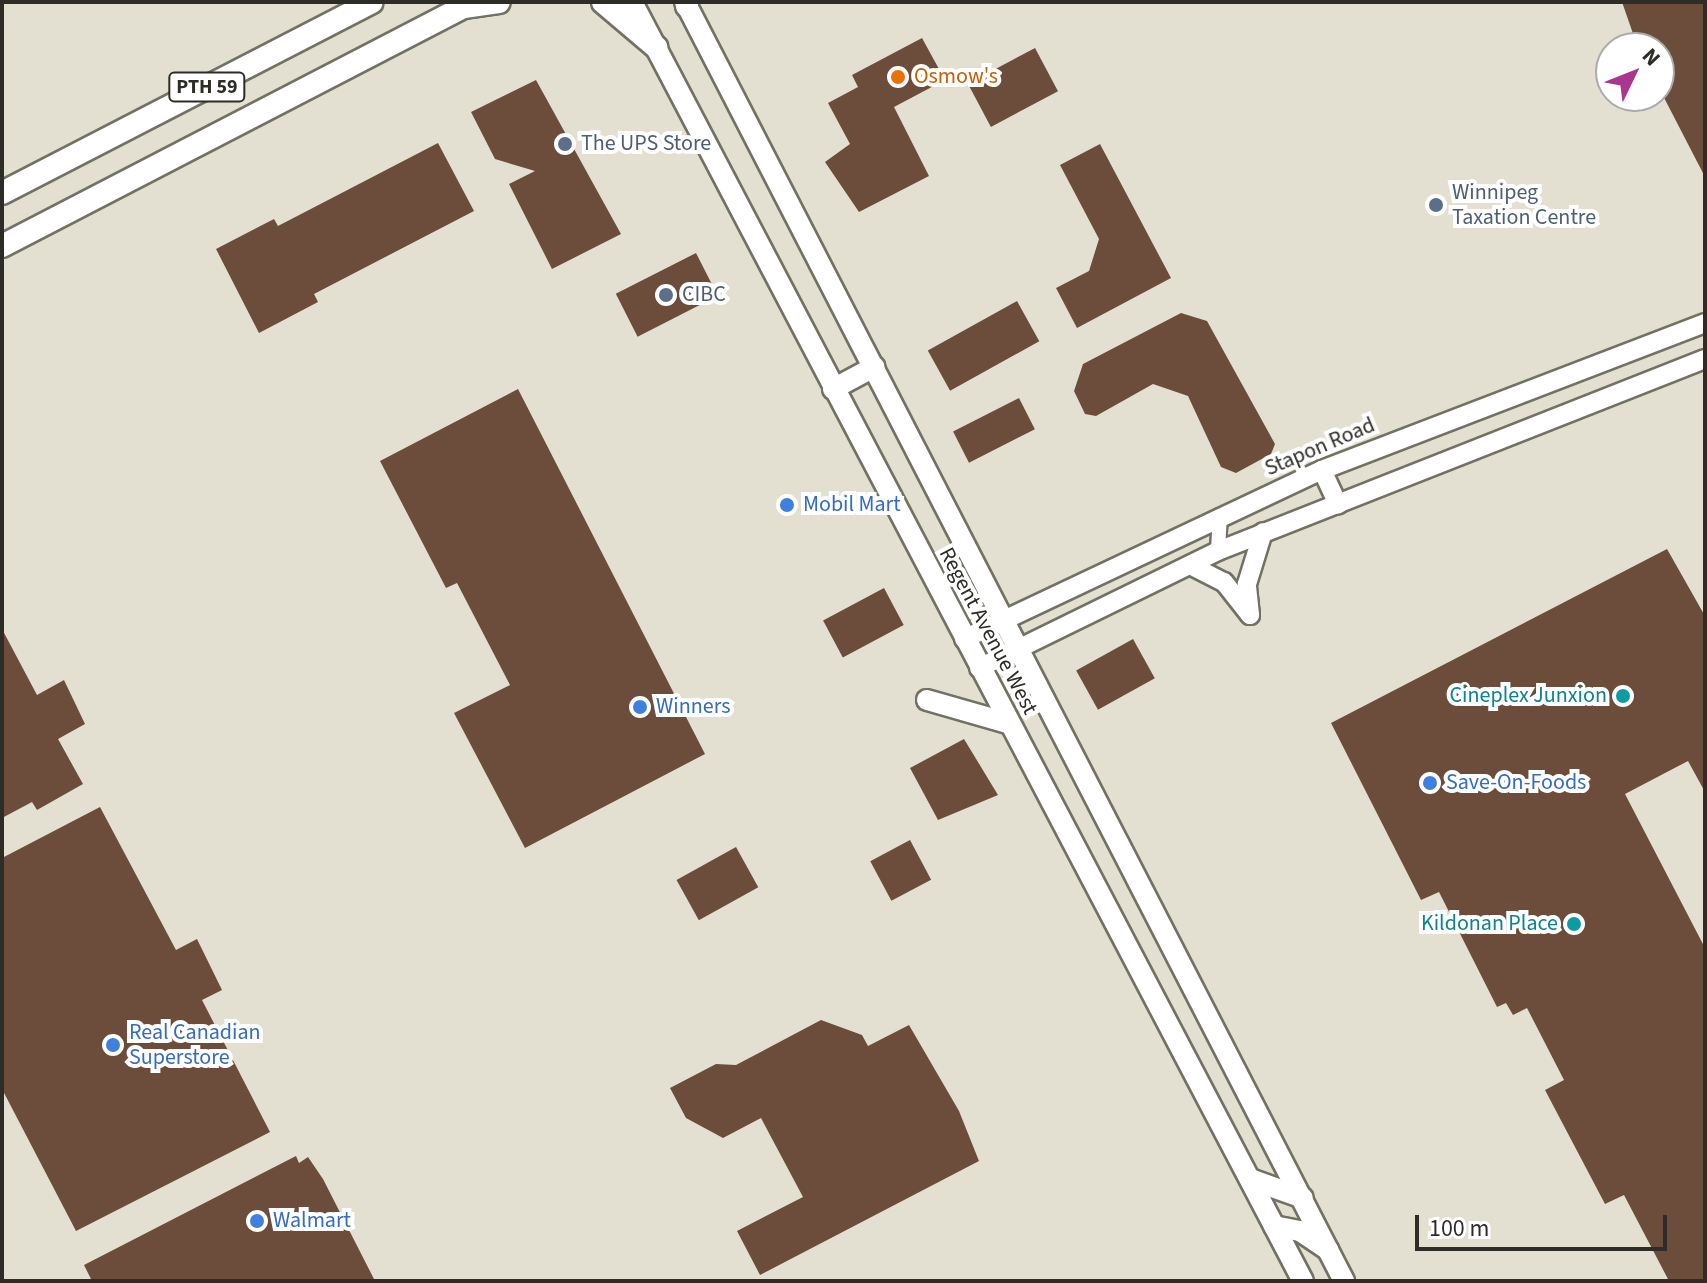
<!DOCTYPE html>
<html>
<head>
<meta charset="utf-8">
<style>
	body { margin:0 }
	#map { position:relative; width:1707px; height:1283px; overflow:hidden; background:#e3e0d1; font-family:"Source Sans 3",sans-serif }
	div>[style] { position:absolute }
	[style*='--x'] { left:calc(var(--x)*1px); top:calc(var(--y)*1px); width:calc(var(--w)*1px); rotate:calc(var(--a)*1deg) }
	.building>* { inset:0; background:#6c4d3b; transform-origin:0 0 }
	.roads { filter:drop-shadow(2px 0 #737164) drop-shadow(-2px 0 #737164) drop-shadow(0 2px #737164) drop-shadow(0 -2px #737164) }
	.minor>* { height:14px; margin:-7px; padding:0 7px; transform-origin:7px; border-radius:7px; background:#fff }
	.tertiary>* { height:18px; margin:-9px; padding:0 9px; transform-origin:9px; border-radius:9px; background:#fff }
	.secondary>* { height:20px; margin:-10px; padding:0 10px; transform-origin:10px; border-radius:10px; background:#fff }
	.primary>* { height:22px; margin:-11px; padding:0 11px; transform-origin:11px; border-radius:11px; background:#fff }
	.dots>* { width:22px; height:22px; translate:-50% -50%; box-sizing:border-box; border:4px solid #fff; border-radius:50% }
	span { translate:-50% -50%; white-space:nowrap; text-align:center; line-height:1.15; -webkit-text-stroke:8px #fff; paint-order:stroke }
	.shield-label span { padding:2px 6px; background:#fff; border:2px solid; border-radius:6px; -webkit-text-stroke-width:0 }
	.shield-label { font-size:20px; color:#2d2c27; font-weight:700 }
	.food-label { font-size:22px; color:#c56008 }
	.left { translate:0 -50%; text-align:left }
	.service-label { font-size:22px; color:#4e5e75 }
	.street-label { font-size:22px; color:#2d2c27 }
	.shop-label { font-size:22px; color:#366cbe }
	.culture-label { font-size:22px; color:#0d838f }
	.right { translate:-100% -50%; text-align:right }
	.frame { position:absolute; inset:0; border:4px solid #2d2c27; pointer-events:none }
	.north { position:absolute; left:1595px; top:32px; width:80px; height:80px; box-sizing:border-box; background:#fff; border:2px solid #ababa9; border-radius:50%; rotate:47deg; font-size:22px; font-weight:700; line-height:32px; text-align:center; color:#2d2c27 }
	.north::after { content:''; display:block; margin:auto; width:28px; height:36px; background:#aa368f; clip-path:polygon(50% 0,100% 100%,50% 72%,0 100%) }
	.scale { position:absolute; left:1415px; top:1215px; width:252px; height:36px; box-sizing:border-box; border:4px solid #2d2c27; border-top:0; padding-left:10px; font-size:24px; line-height:28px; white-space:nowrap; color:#2d2c27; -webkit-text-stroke:6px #fff; paint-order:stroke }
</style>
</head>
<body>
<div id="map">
	<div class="building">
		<div style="clip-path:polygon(1622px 2px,1705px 2px,1705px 177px,1659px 88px,1659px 48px,1638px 48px)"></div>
		<div style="clip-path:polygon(922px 38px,945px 80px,894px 107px,929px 176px,859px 212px,825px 162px,850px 144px,828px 103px,858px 87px,852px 75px)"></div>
		<div style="left:1035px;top:48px;width:49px;height:76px;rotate:62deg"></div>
		<div style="clip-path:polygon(536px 80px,621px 234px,552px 269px,509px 184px,535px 171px,495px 159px,471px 112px)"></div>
		<div style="clip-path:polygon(438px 143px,474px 211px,314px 294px,318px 302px,259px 333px,216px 249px,274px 219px,278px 226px)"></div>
		<div style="clip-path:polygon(1100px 144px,1171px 278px,1077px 328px,1056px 288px,1089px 271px,1099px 239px,1060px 165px)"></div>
		<div style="left:696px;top:253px;width:48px;height:90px;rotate:63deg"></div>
		<div style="left:1017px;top:301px;width:46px;height:102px;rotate:61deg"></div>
		<div style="clip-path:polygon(1181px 313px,1207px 321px,1275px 444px,1271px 454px,1236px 473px,1221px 467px,1188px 396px,1153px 384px,1096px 416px,1085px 414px,1074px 391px,1083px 364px)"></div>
		<div style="clip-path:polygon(518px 389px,705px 754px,525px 848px,454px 713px,510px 685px,457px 583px,446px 588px,380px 461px)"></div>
		<div style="left:1019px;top:398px;width:35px;height:74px;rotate:63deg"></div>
		<div style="clip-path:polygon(1667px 549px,1705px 616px,1705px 792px,1688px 761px,1625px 794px,1705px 948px,1705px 1281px,1669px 1281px,1624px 1195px,1605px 1204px,1545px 1090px,1564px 1080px,1527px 1008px,1513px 1015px,1506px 1003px,1497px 1007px,1439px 892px,1421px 900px,1331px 723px)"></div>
		<div style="left:884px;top:588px;width:42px;height:69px;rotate:62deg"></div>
		<div style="clip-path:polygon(2px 629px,37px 695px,64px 680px,85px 724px,58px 739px,83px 784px,37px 810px,32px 802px,2px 818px)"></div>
		<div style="left:1133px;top:639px;width:45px;height:65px;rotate:61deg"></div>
		<div style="clip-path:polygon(964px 739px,998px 795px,938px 820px,910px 768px)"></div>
		<div style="clip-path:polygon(100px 807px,176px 950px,197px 939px,222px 990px,202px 1000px,270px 1132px,76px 1231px,2px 1089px,2px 858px)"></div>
		<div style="left:910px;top:840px;width:45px;height:45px;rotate:62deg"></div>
		<div style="left:736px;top:847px;width:46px;height:68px;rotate:61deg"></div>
		<div style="clip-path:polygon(821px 1020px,862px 1035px,868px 1046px,909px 1025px,959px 1111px,979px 1161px,760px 1275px,737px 1231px,803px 1197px,761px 1118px,723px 1138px,686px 1118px,670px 1088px,716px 1064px,736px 1065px)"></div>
		<div style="clip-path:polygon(296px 1156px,299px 1163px,308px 1157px,323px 1179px,375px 1281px,92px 1281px,84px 1265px)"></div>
	</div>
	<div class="roads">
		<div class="minor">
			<div style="--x:1218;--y:551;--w:35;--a:-87"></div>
		</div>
		<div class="tertiary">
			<div style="--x:1322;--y:470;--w:38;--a:65"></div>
			<div style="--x:1190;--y:565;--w:38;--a:27"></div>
			<div style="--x:1224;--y:582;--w:42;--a:51.8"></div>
			<div style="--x:1250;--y:615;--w:31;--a:-96"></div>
			<div style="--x:1247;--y:584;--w:54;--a:-72.9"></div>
			<div style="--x:964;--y:639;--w:396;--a:-25.3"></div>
			<div style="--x:1322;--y:470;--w:410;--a:-21"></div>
			<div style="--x:979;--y:668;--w:266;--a:-26.1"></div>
			<div style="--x:1218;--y:551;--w:523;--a:-21.52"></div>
		</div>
		<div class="secondary">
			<div style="--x:632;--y:2;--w:1444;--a:62.32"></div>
			<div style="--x:685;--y:2;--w:1439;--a:62.74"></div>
			<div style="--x:833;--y:389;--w:47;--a:-28.2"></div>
			<div style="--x:927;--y:700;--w:84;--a:15.9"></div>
			<div style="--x:1250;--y:1179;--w:56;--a:19.7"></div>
			<div style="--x:1274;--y:1226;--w:26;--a:11"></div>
			<div style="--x:1300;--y:1231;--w:34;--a:34"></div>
		</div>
		<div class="primary">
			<div style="--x:603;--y:2;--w:70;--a:40.3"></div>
			<div style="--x:687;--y:6;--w:4;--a:-90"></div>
			<div style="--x:464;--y:7;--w:35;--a:-8"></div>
			<div style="--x:2;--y:193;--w:416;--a:-27.3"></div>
			<div style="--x:2;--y:246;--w:530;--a:-27.39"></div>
		</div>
	</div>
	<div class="dots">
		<div style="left:898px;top:77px;background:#e8710a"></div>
		<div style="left:565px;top:144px;background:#5c6f8a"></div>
		<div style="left:1436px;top:205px;background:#5c6f8a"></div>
		<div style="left:666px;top:295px;background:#5c6f8a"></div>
		<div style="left:787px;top:505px;background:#3f7fe0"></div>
		<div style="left:1623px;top:696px;background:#0f9aa8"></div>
		<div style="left:640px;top:707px;background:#3f7fe0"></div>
		<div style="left:1430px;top:783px;background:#3f7fe0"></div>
		<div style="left:1574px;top:924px;background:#0f9aa8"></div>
		<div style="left:113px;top:1045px;background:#3f7fe0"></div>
		<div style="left:257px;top:1221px;background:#3f7fe0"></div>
	</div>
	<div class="shield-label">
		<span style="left:207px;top:87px">PTH 59</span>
	</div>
	<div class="food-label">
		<span class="left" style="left:914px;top:77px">Osmow's</span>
	</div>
	<div class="service-label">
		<span class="left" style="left:581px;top:144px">The UPS Store</span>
		<span class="left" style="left:1452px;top:205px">Winnipeg<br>Taxation Centre</span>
		<span class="left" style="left:682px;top:295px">CIBC</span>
	</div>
	<div class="street-label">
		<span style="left:1320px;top:447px;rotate:-23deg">Stapon Road</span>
		<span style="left:988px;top:631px;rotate:62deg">Regent Avenue West</span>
	</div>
	<div class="shop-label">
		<span class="left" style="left:803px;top:505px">Mobil Mart</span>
		<span class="left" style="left:656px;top:707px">Winners</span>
		<span class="left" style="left:1446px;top:783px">Save-On-Foods</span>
		<span class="left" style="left:129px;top:1045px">Real Canadian<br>Superstore</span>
		<span class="left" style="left:273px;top:1221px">Walmart</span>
	</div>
	<div class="culture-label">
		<span class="right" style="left:1607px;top:696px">Cineplex Junxion</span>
		<span class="right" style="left:1558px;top:924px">Kildonan Place</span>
	</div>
	<div class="frame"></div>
	<div class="north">N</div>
	<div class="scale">100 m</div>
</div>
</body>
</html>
